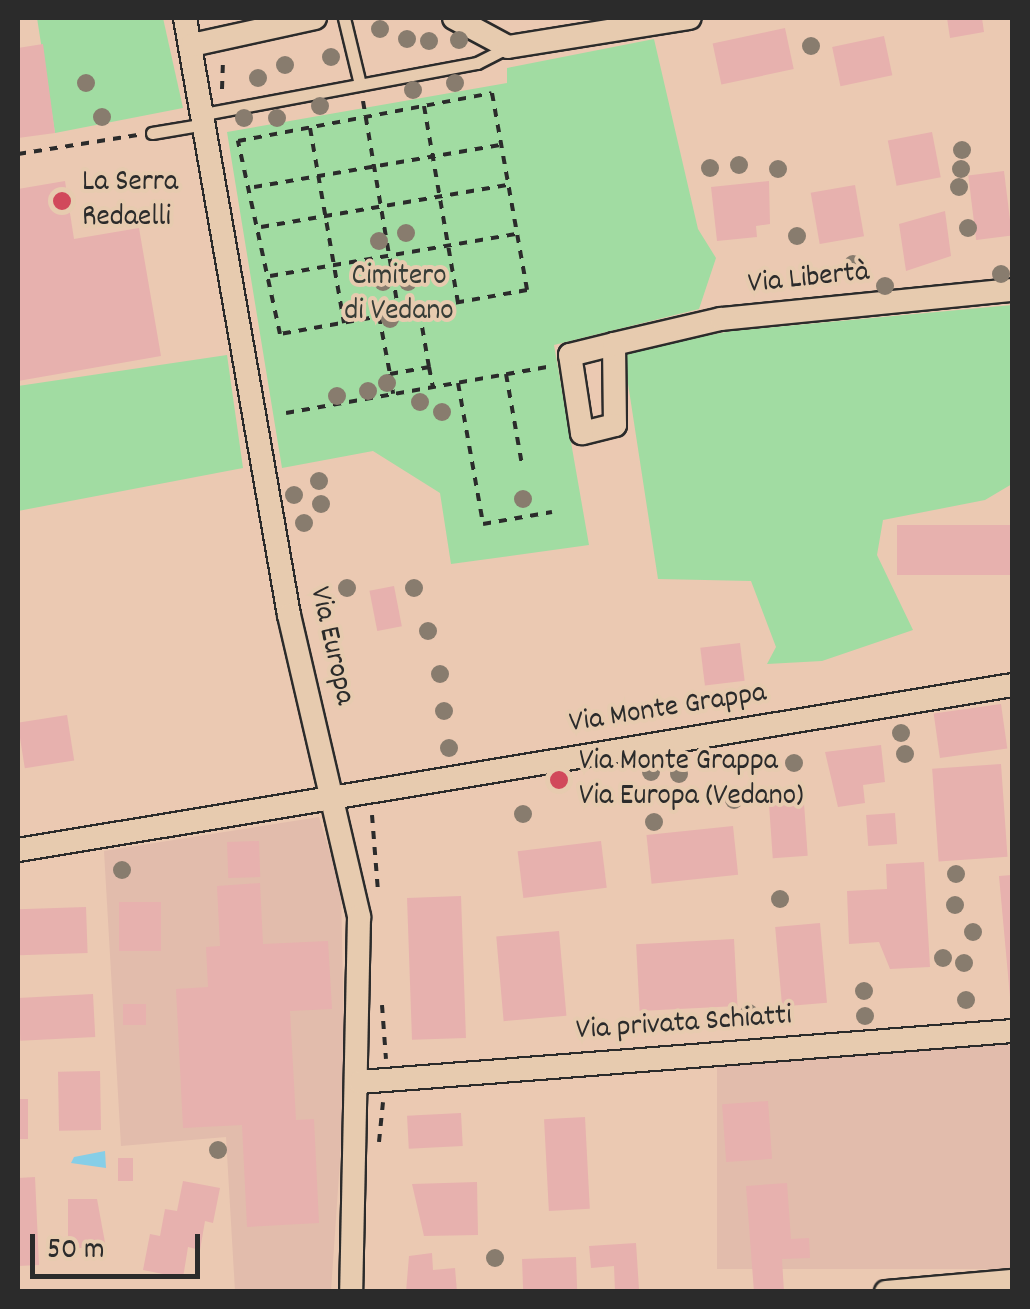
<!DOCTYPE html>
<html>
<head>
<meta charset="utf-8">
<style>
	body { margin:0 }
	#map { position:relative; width:1030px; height:1309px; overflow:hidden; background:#ebc9b2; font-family:Dekko,sans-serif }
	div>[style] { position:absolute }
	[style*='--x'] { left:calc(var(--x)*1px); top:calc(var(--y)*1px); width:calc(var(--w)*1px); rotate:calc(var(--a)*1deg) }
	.built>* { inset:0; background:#e2bcac; transform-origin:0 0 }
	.green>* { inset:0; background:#a1dca2 }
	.water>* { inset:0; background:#86cee7 }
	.building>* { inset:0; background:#e7b1ae; transform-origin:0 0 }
	.path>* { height:4px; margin-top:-2px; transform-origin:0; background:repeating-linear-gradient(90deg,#2b2b2b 0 8px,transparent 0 16px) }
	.roads { filter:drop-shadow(2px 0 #2b2b2b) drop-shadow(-2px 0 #2b2b2b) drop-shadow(0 2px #2b2b2b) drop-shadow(0 -2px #2b2b2b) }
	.service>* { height:11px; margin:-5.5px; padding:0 5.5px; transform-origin:5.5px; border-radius:5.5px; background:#e7cbaf }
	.minor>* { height:22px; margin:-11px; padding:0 11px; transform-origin:11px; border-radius:11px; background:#e7cbaf }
	.trees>* { width:18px; height:18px; margin:-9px; border-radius:50%; background:#887c6e }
	.dots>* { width:28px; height:28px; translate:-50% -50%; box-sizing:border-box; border:5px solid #e7cbaf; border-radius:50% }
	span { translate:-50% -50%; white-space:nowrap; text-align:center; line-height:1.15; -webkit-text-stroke:8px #e7cbaf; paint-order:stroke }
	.poi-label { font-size:30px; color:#2b2b2b }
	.left { translate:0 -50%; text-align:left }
	.park-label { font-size:30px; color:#373d37 }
	.street-label { font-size:30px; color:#2b2b2b }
	.frame { position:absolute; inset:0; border:20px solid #2b2b2b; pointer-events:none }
	.scale { position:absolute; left:30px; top:1234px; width:170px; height:45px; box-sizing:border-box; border:5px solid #2b2b2b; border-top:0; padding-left:12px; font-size:30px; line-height:35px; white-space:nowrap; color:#2b2b2b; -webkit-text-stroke:8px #e7cbaf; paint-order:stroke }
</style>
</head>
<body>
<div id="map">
	<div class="built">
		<div style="clip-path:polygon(319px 817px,341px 888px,345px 1087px,331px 1291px,235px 1291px,226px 1137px,121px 1146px,104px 851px)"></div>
		<div style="left:1012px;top:1045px;width:224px;height:295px;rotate:90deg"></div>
	</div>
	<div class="green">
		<div style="clip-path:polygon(37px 18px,163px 18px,183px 108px,55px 133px)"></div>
		<div style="clip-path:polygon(654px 39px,698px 229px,716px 258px,699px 309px,554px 345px,589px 545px,451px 564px,440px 493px,373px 451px,282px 468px,227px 132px,507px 83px,507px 68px)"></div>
		<div style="clip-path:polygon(1012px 305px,1012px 484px,985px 500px,883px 520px,877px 555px,913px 630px,822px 661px,767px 664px,776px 647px,751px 581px,658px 579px,623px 351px,732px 331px)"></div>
		<div style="clip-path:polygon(227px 355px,243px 468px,18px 511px,18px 386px)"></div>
	</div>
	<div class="water">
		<div style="clip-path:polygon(105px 1151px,106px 1168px,71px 1163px,74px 1157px)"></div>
	</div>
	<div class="building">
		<div style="clip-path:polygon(947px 18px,982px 18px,984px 32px,950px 38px)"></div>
		<div style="left:785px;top:28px;width:42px;height:74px;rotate:78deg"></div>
		<div style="left:884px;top:36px;width:40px;height:53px;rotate:78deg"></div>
		<div style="clip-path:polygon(43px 44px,55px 133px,18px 138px,18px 48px)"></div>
		<div style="left:932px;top:132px;width:46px;height:45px;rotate:79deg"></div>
		<div style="left:1004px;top:171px;width:65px;height:36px;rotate:83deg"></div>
		<div style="clip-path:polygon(65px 181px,74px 239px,139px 228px,161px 356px,18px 381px,18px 189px)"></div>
		<div style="clip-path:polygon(769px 181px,770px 224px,756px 226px,757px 237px,717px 241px,711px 187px)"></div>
		<div style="left:855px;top:185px;width:52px;height:45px;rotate:80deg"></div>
		<div style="clip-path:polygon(945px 211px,951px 256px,906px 271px,899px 224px)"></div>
		<div style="left:1012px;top:525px;width:50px;height:115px;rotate:90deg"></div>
		<div style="left:394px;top:586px;width:41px;height:25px;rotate:79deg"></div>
		<div style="left:740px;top:643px;width:38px;height:40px;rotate:83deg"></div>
		<div style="left:1001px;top:704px;width:45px;height:68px;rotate:82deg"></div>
		<div style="left:67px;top:715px;width:46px;height:50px;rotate:81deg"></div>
		<div style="clip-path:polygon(881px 745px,885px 782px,863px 785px,865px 803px,838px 807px,825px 752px)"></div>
		<div style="left:1001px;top:764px;width:93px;height:69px;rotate:86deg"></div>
		<div style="left:804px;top:803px;width:53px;height:35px;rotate:86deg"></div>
		<div style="left:895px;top:813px;width:31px;height:29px;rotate:86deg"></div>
		<div style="left:733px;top:826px;width:49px;height:87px;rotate:84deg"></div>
		<div style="left:259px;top:841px;width:36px;height:32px;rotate:88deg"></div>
		<div style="left:601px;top:841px;width:47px;height:84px;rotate:83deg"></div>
		<div style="clip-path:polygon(924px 862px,930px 967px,890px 969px,879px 942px,849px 944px,847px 891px,887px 889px,886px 864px)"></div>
		<div style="clip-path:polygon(1012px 875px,1012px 997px,1010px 997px,999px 876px)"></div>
		<div style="clip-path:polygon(260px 883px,263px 944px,328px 941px,332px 1009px,290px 1011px,296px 1120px,314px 1119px,319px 1223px,247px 1227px,242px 1125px,183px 1128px,176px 989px,208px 987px,206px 947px,220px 946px,217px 886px)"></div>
		<div style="left:461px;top:896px;width:142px;height:54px;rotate:88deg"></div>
		<div style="left:119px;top:902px;width:42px;height:49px"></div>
		<div style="left:86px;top:907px;width:46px;height:68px;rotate:88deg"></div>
		<div style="left:820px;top:923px;width:80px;height:45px;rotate:85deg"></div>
		<div style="left:559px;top:931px;width:85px;height:63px;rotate:85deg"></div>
		<div style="left:734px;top:939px;width:67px;height:98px;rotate:87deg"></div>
		<div style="left:93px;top:994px;width:43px;height:75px;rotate:87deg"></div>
		<div style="left:123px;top:1004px;width:23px;height:21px"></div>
		<div style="left:100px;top:1071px;width:59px;height:42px;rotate:89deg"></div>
		<div style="left:18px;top:1099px;width:10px;height:40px"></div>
		<div style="left:768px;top:1101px;width:58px;height:46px;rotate:86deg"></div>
		<div style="left:461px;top:1113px;width:33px;height:54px;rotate:87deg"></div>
		<div style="left:585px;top:1117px;width:92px;height:41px;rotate:87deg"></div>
		<div style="left:118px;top:1158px;width:15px;height:23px"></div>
		<div style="clip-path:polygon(35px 1177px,39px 1265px,18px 1266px,18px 1178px)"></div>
		<div style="clip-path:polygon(183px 1181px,220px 1188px,213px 1223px,205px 1221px,200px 1250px,188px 1247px,183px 1278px,143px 1270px,150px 1234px,160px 1236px,165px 1209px,177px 1211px)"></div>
		<div style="clip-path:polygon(477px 1182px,478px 1235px,424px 1236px,412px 1184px)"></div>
		<div style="clip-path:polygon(787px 1183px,791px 1239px,809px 1238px,810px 1258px,782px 1259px,784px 1292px,754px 1292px,746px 1186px)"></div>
		<div style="clip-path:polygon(68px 1199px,97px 1199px,106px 1248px,68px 1248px)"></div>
		<div style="clip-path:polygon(636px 1243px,639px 1289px,615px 1291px,614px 1266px,591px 1268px,589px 1246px)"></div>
		<div style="clip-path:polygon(432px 1253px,433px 1270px,455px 1268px,457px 1292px,406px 1292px,409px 1256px)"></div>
		<div style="left:576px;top:1257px;width:35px;height:54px;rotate:88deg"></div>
	</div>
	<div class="path">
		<div style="--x:222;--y:89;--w:29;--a:-88"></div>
		<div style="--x:492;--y:93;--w:200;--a:79.9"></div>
		<div style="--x:527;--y:290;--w:251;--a:169.9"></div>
		<div style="--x:280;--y:334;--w:198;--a:-102.3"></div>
		<div style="--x:238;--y:141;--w:258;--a:-10.7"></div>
		<div style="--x:363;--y:101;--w:215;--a:80.4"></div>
		<div style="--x:424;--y:106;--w:199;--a:80.2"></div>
		<div style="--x:310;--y:128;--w:198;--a:80.1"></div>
		<div style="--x:18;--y:154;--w:121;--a:-9"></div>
		<div style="--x:254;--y:187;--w:251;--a:-9.7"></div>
		<div style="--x:261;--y:227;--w:251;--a:-9.7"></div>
		<div style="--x:270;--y:276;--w:251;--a:-9.7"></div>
		<div style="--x:379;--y:316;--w:59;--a:79.3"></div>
		<div style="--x:390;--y:374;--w:40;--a:-10"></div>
		<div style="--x:429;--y:367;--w:59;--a:-99.8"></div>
		<div style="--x:429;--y:367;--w:20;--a:79"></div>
		<div style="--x:390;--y:374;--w:20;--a:81"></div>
		<div style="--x:506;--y:374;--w:92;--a:80"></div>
		<div style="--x:458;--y:383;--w:143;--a:79.9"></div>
		<div style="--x:483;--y:524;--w:70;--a:-9.9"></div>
		<div style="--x:286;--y:413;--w:265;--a:-10"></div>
		<div style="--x:372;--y:815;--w:76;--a:85.5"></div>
		<div style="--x:382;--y:1005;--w:54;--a:85.8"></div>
		<div style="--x:379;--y:1142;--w:40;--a:-84.3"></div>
	</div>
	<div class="roads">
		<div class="service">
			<div style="--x:344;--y:18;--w:68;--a:76.4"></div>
			<div style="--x:204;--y:114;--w:278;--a:-10.6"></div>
			<div style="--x:477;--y:63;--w:35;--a:-27"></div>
			<div style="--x:152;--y:133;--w:55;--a:-9.5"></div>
		</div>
		<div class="minor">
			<div style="--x:185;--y:18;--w:606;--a:80.12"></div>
			<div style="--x:289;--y:615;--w:310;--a:76.9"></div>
			<div style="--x:359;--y:917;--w:375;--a:91.2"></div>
			<div style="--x:454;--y:18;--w:61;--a:28.2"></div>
			<div style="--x:508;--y:47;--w:184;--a:-9.1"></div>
			<div style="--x:192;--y:45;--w:126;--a:-12.4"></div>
			<div style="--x:614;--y:344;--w:81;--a:89.3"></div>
			<div style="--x:615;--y:425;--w:34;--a:166"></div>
			<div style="--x:582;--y:433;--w:79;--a:-98.7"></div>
			<div style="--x:570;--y:355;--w:45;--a:-14"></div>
			<div style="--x:614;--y:344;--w:110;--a:-13.2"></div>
			<div style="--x:721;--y:319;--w:292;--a:-5.7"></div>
			<div style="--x:18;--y:850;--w:1008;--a:-9.42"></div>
			<div style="--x:360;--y:1082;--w:654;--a:-4.47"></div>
			<div style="--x:886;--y:1292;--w:126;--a:-5"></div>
		</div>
	</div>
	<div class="trees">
		<div style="left:380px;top:29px"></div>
		<div style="left:407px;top:39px"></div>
		<div style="left:459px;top:40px"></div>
		<div style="left:429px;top:41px"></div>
		<div style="left:811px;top:46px"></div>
		<div style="left:331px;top:57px"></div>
		<div style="left:285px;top:65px"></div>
		<div style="left:258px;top:78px"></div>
		<div style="left:86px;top:83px"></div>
		<div style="left:455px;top:83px"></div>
		<div style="left:413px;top:90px"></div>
		<div style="left:320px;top:106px"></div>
		<div style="left:102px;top:117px"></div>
		<div style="left:244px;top:118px"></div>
		<div style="left:277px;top:118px"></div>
		<div style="left:962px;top:150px"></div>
		<div style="left:739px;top:165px"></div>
		<div style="left:710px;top:168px"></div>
		<div style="left:778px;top:169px"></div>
		<div style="left:961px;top:169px"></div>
		<div style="left:959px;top:187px"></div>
		<div style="left:968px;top:228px"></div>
		<div style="left:406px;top:233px"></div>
		<div style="left:797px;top:236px"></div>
		<div style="left:379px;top:241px"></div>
		<div style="left:853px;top:264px"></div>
		<div style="left:1001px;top:274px"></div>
		<div style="left:383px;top:282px"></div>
		<div style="left:408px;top:282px"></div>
		<div style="left:885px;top:286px"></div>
		<div style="left:390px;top:319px"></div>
		<div style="left:387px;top:383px"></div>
		<div style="left:368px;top:391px"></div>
		<div style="left:337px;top:396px"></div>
		<div style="left:420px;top:402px"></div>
		<div style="left:442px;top:412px"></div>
		<div style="left:319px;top:481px"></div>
		<div style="left:294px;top:495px"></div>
		<div style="left:523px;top:499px"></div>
		<div style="left:321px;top:504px"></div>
		<div style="left:304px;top:523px"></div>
		<div style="left:347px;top:588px"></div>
		<div style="left:414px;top:588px"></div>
		<div style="left:428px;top:631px"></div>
		<div style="left:440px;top:674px"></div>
		<div style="left:444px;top:711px"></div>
		<div style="left:901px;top:733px"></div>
		<div style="left:449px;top:748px"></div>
		<div style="left:905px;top:754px"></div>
		<div style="left:794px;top:763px"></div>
		<div style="left:651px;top:772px"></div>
		<div style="left:679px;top:774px"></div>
		<div style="left:734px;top:800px"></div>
		<div style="left:523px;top:814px"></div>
		<div style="left:654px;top:822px"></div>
		<div style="left:122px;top:870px"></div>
		<div style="left:956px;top:874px"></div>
		<div style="left:780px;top:899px"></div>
		<div style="left:955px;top:905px"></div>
		<div style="left:973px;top:932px"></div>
		<div style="left:943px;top:958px"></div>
		<div style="left:964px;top:963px"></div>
		<div style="left:864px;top:991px"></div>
		<div style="left:966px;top:1000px"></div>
		<div style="left:749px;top:1013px"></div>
		<div style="left:865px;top:1016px"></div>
		<div style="left:218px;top:1150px"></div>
		<div style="left:495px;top:1258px"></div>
	</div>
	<div class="dots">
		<div style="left:62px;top:201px;background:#d1495b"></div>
		<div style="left:559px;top:780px;background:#d1495b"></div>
	</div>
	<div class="poi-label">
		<span class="left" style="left:82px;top:201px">La Serra<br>Redaelli</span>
		<span class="left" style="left:579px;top:780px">Via Monte Grappa<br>Via Europa (Vedano)</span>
	</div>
	<div class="park-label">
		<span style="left:399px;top:295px">Cimitero<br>di Vedano</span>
	</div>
	<div class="street-label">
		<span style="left:809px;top:280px;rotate:-6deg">Via Libertà</span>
		<span style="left:330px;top:646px;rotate:77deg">Via Europa</span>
		<span style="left:668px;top:710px;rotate:-9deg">Via Monte Grappa</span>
		<span style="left:684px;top:1025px;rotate:-4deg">Via privata Schiatti</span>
	</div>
	<div class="frame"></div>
	<div class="scale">50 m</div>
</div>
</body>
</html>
